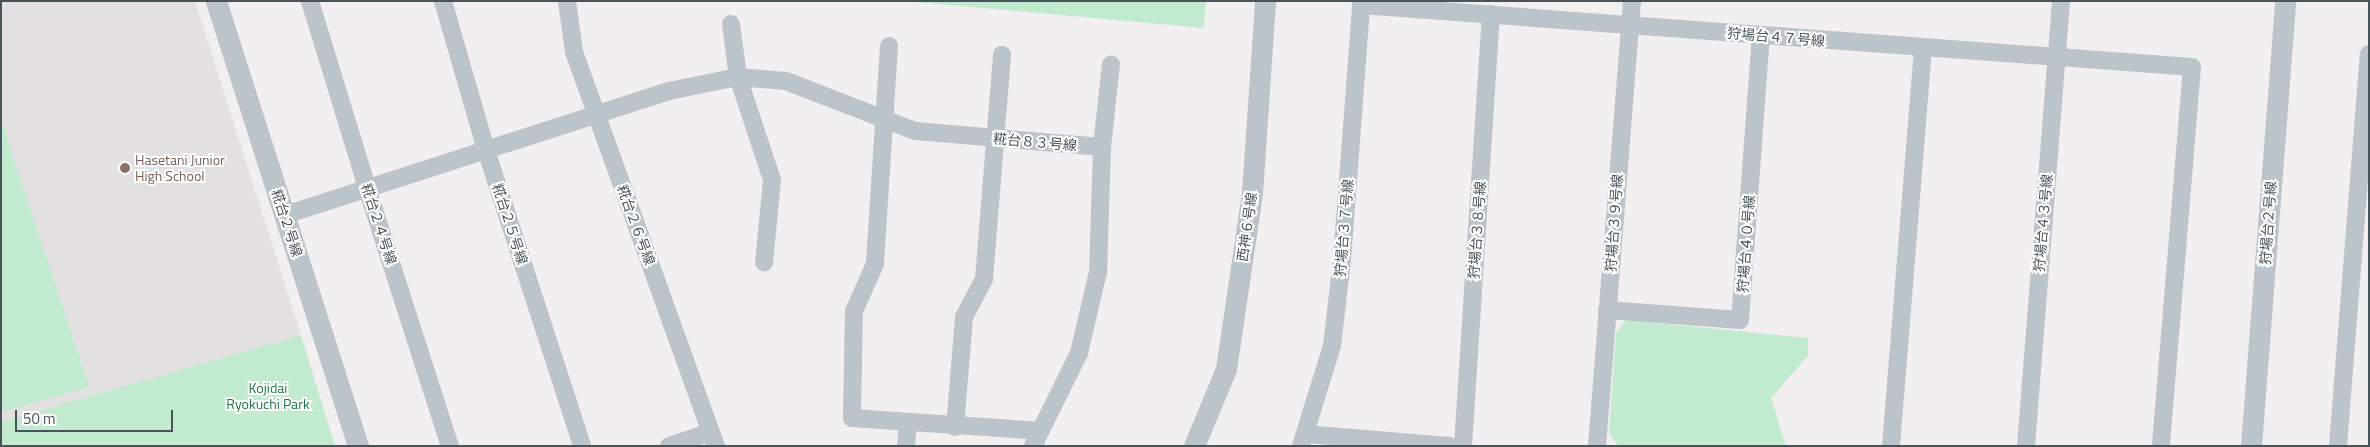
<!DOCTYPE html>
<html>
<head>
<meta charset="utf-8">
<style>
	body { margin:0 }
	#map { position:relative; width:2370px; height:447px; overflow:hidden; background:#f1efef; font-family:"Titillium Web","Noto Sans JP",sans-serif }
	div>[style] { position:absolute }
	[style*='--x'] { left:calc(var(--x)*1px); top:calc(var(--y)*1px); width:calc(var(--w)*1px); rotate:calc(var(--a)*1deg) }
	.education>* { inset:0; background:#e2e0e0 }
	.green>* { inset:0; background:#c1eacf }
	.minor>* { height:18px; margin:-9px; padding:0 9px; transform-origin:9px; border-radius:9px; background:#bbc4ca }
	.tertiary>* { height:21px; margin:-10.5px; padding:0 10.5px; transform-origin:10.5px; border-radius:10.5px; background:#bbc4ca }
	.dots>* { width:14px; height:14px; translate:-50% -50%; box-sizing:border-box; border:2px solid #fff; border-radius:50% }
	span { translate:-50% -50%; white-space:nowrap; text-align:center; line-height:1.15; -webkit-text-stroke:4px #fff; paint-order:stroke }
	.street-label { font-size:14px; color:#48535a }
	.education-label { font-size:14px; color:#785e54 }
	.left { translate:0 -50%; text-align:left }
	.park-label { font-size:14px; color:#207445 }
	.frame { position:absolute; inset:0; border:2px solid #48535a; pointer-events:none }
	.scale { position:absolute; left:15px; top:410px; width:158px; height:22px; box-sizing:border-box; border:2px solid #48535a; border-top:0; padding-left:6px; font-size:15px; line-height:18px; white-space:nowrap; color:#48535a; -webkit-text-stroke:4px #fff; paint-order:stroke }
</style>
</head>
<body>
<div id="map">
	<div class="education">
		<div style="clip-path:polygon(1px 1px,195px 1px,301px 335px,1px 422px)"></div>
	</div>
	<div class="green">
		<div style="clip-path:polygon(904px 1px,1206px 1px,1204px 28px)"></div>
		<div style="clip-path:polygon(1px 120px,89px 387px,1px 412px)"></div>
		<div style="clip-path:polygon(1626px 320px,1808px 338px,1808px 356px,1771px 398px,1786px 446px,1618px 446px,1609px 433px,1616px 333px)"></div>
		<div style="clip-path:polygon(301px 335px,335px 446px,1px 446px,1px 422px)"></div>
	</div>
	<div class="minor">
		<div style="--x:310;--y:1;--w:195;--a:73"></div>
		<div style="--x:367;--y:188;--w:271;--a:72.2"></div>
		<div style="--x:443;--y:1;--w:155;--a:73.9"></div>
		<div style="--x:486;--y:150;--w:311;--a:72"></div>
		<div style="--x:567;--y:1;--w:51;--a:82.2"></div>
		<div style="--x:574;--y:52;--w:419;--a:70.2"></div>
		<div style="--x:731;--y:24;--w:53;--a:82.5"></div>
		<div style="--x:738;--y:77;--w:108;--a:71.7"></div>
		<div style="--x:772;--y:180;--w:83;--a:95.5"></div>
		<div style="--x:889;--y:46;--w:218;--a:93.7"></div>
		<div style="--x:875;--y:264;--w:51;--a:114.1"></div>
		<div style="--x:854;--y:311;--w:107;--a:91.1"></div>
		<div style="--x:852;--y:418;--w:189;--a:3.9"></div>
		<div style="--x:1102;--y:147;--w:83;--a:-83.8"></div>
		<div style="--x:285;--y:215;--w:404;--a:-17.9"></div>
		<div style="--x:669;--y:91;--w:70;--a:-11.5"></div>
		<div style="--x:738;--y:77;--w:48;--a:4.8"></div>
		<div style="--x:786;--y:81;--w:138;--a:21.2"></div>
		<div style="--x:915;--y:131;--w:188;--a:4.9"></div>
		<div style="--x:1102;--y:147;--w:125;--a:91.8"></div>
		<div style="--x:1098;--y:272;--w:83;--a:103.2"></div>
		<div style="--x:1079;--y:353;--w:104;--a:116.3"></div>
		<div style="--x:1607;--y:310;--w:133;--a:4.3"></div>
		<div style="--x:1740;--y:320;--w:285;--a:-85.8"></div>
		<div style="--x:955;--y:427;--w:110;--a:-85.3"></div>
		<div style="--x:964;--y:317;--w:43;--a:-62.2"></div>
		<div style="--x:984;--y:279;--w:225;--a:-85.4"></div>
		<div style="--x:1306;--y:434;--w:144;--a:4.8"></div>
		<div style="--x:669;--y:446;--w:44;--a:-18.4"></div>
		<div style="--x:906;--y:446;--w:23;--a:-85"></div>
		<div style="--x:1301;--y:446;--w:105;--a:-72.8"></div>
		<div style="--x:1332;--y:346;--w:87;--a:-83.4"></div>
		<div style="--x:1342;--y:260;--w:256;--a:-85.7"></div>
		<div style="--x:1361;--y:5;--w:833;--a:4.27"></div>
		<div style="--x:2192;--y:67;--w:380;--a:94.7"></div>
		<div style="--x:1463;--y:446;--w:433;--a:-86.3"></div>
		<div style="--x:1597;--y:446;--w:446;--a:-85.5"></div>
		<div style="--x:1891;--y:446;--w:398;--a:-85.4"></div>
		<div style="--x:2026;--y:446;--w:446;--a:-85.5"></div>
		<div style="--x:2338;--y:446;--w:393;--a:-85.5"></div>
	</div>
	<div class="tertiary">
		<div style="--x:216;--y:1;--w:467;--a:72.3"></div>
		<div style="--x:1194;--y:446;--w:83;--a:-67.4"></div>
		<div style="--x:1226;--y:369;--w:178;--a:-81.6"></div>
		<div style="--x:1252;--y:193;--w:192;--a:-86.1"></div>
		<div style="--x:2251;--y:446;--w:446;--a:-85.6"></div>
	</div>
	<div class="dots">
		<div style="left:125px;top:168px;background:#8d6e63"></div>
	</div>
	<div class="street-label">
		<span style="left:1776px;top:37px;rotate:5deg">狩場台４７号線</span>
		<span style="left:1035px;top:142px;rotate:5deg">糀台８３号線</span>
		<span style="left:287px;top:223px;rotate:72deg">糀台２号線</span>
		<span style="left:1614px;top:223px;rotate:-86deg">狩場台３９号線</span>
		<span style="left:2043px;top:223px;rotate:-85deg">狩場台４３号線</span>
		<span style="left:2268px;top:223px;rotate:-86deg">狩場台２号線</span>
		<span style="left:379px;top:224px;rotate:72deg">糀台２４号線</span>
		<span style="left:510px;top:224px;rotate:72deg">糀台２５号線</span>
		<span style="left:636px;top:225px;rotate:70deg">糀台２６号線</span>
		<span style="left:1247px;top:227px;rotate:-82deg">西神６号線</span>
		<span style="left:1344px;top:228px;rotate:-85deg">狩場台３７号線</span>
		<span style="left:1477px;top:230px;rotate:-86deg">狩場台３８号線</span>
		<span style="left:1746px;top:244px;rotate:-86deg">狩場台４０号線</span>
	</div>
	<div class="education-label">
		<span class="left" style="left:135px;top:168px">Hasetani Junior<br>High School</span>
	</div>
	<div class="park-label">
		<span style="left:268px;top:396px">Kojidai<br>Ryokuchi Park</span>
	</div>
	<div class="frame"></div>
	<div class="scale">50 m</div>
</div>
</body>
</html>
